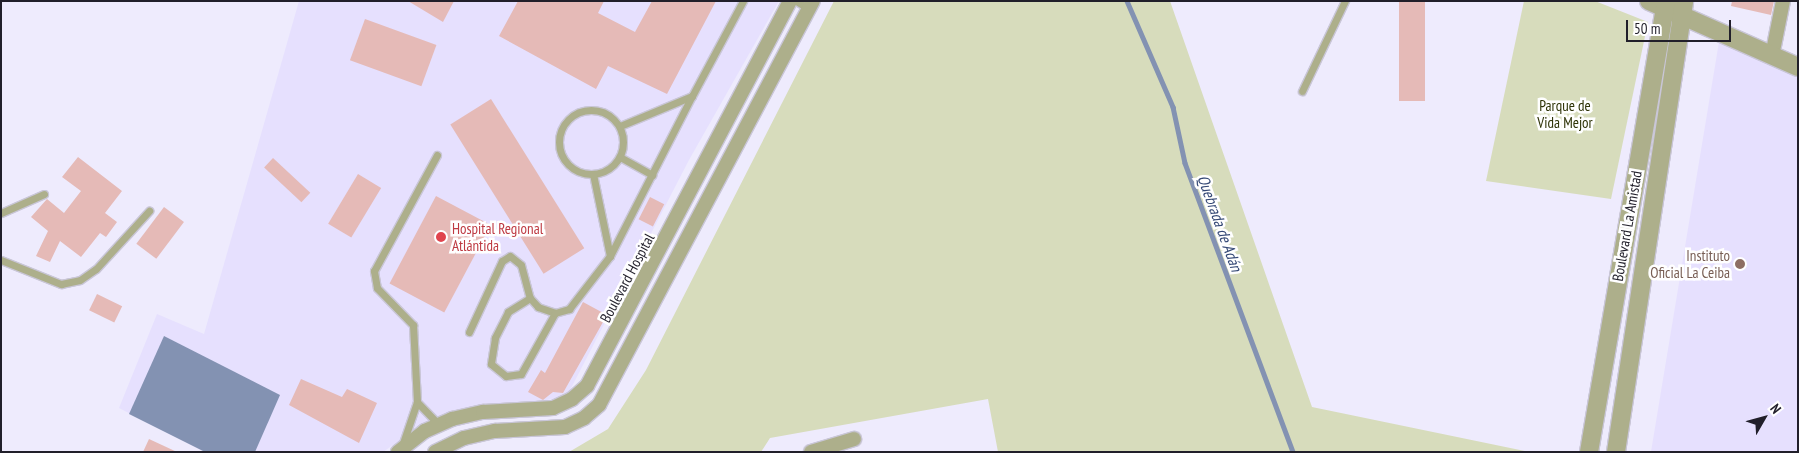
<!DOCTYPE html>
<html>
<head>
<meta charset="utf-8">
<style>
	body { margin:0 }
	#map { position:relative; width:1799px; height:453px; overflow:hidden; background:#eeebfd; font-family:"PT Sans Narrow",sans-serif }
	div>[style] { position:absolute }
	[style*='--x'] { left:calc(var(--x)*1px); top:calc(var(--y)*1px); width:calc(var(--w)*1px); rotate:calc(var(--a)*1deg) }
	.built>* { inset:0; background:#e6e0fe }
	.green>* { inset:0; background:#d7dcbc }
	.water>* { inset:0; background:#8392b2 }
	.stream>* { height:4.5px; margin:-2.25px; padding:0 2.25px; transform-origin:2.25px; border-radius:2.25px; background:#8392b2 }
	.building>* { inset:0; background:#e5bab7; transform-origin:0 0 }
	.roads { filter:drop-shadow(1px 0 #c9c6d7) drop-shadow(-1px 0 #c9c6d7) drop-shadow(0 1px #c9c6d7) drop-shadow(0 -1px #c9c6d7) }
	.service>* { height:7px; margin:-3.5px; padding:0 3.5px; transform-origin:3.5px; border-radius:3.5px; background:#adaf8b }
	.service>.ring { margin:-3.5px; padding:0; box-sizing:content-box; background:none; border:7px solid #adaf8b; border-radius:50% }
	.minor>* { height:14px; margin:-7px; padding:0 7px; transform-origin:7px; border-radius:7px; background:#adaf8b }
	.tertiary>* { height:18px; margin:-9px; padding:0 9px; transform-origin:9px; border-radius:9px; background:#adaf8b }
	.dots>* { width:14px; height:14px; translate:-50% -50%; box-sizing:border-box; border:2px solid #fff; border-radius:50% }
	span { translate:-50% -50%; white-space:nowrap; text-align:center; line-height:1.15; -webkit-text-stroke:5px #fff; paint-order:stroke }
	.park-label { font-size:15px; color:#2e3306 }
	.street-label { font-size:15px; color:#211f2a }
	.health-label { font-size:15px; color:#be3a42 }
	.left { translate:0 -50%; text-align:left }
	.education-label { font-size:15px; color:#785e54 }
	.right { translate:-100% -50%; text-align:right }
	.water-label { font-size:16px; color:#344875; font-style:italic }
	.frame { position:absolute; inset:0; border:2px solid #211f2a; pointer-events:none }
	.north { position:absolute; left:1739px; top:393px; width:50px; height:50px; -webkit-text-stroke:4px #fff; paint-order:stroke; rotate:52deg; font-size:14px; font-weight:700; line-height:20px; text-align:center; color:#211f2a }
	.north::after { content:''; display:block; margin:auto; width:18px; height:22px; background:#211f2a; clip-path:polygon(50% 0,100% 100%,50% 72%,0 100%) }
	.scale { position:absolute; left:1626px; top:20px; width:105px; height:22px; box-sizing:border-box; border:2px solid #211f2a; border-top:0; padding-left:6px; font-size:15px; line-height:18px; white-space:nowrap; color:#211f2a; -webkit-text-stroke:4px #fff; paint-order:stroke }
</style>
</head>
<body>
<div id="map">
	<div class="built">
		<div style="clip-path:polygon(299px 1px,779px 1px,689px 160px,567px 396px,421px 425px,383px 452px,205px 452px,119px 408px,157px 314px,204px 334px)"></div>
		<div style="clip-path:polygon(1719px 42px,1798px 76px,1798px 452px,1651px 452px)"></div>
	</div>
	<div class="green">
		<div style="clip-path:polygon(834px 1px,1170px 1px,1312px 407px,1530px 452px,998px 452px,988px 399px,770px 438px,761px 452px,569px 452px,608px 429px,646px 370px)"></div>
		<div style="clip-path:polygon(1524px 1px,1595px 1px,1648px 22px,1611px 199px,1486px 181px)"></div>
	</div>
	<div class="water">
		<div style="clip-path:polygon(164px 336px,280px 395px,255px 452px,205px 452px,129px 414px)"></div>
	</div>
	<div class="stream">
		<div style="--x:1127;--y:1;--w:116;--a:66.5"></div>
		<div style="--x:1173;--y:107;--w:57;--a:77.9"></div>
		<div style="--x:1185;--y:163;--w:309;--a:69.5"></div>
	</div>
	<div class="building">
		<div style="clip-path:polygon(408px 1px,454px 1px,443px 22px)"></div>
		<div style="clip-path:polygon(518px 1px,604px 1px,598px 13px,635px 32px,652px 1px,716px 1px,667px 94px,608px 66px,596px 89px,499px 36px)"></div>
		<div style="left:1399px;top:1px;width:26px;height:100px"></div>
		<div style="clip-path:polygon(1732px 1px,1774px 1px,1771px 15px,1731px 6px)"></div>
		<div style="left:365px;top:19px;width:76px;height:44px;rotate:20deg"></div>
		<div style="left:491px;top:99px;width:176px;height:48px;rotate:58deg"></div>
		<div style="clip-path:polygon(78px 157px,122px 191px,105px 213px,117px 222px,106px 237px,100px 233px,81px 257px,60px 241px,50px 262px,36px 256px,48px 231px,31px 217px,47px 199px,64px 213px,81px 191px,62px 177px)"></div>
		<div style="left:273px;top:158px;width:51px;height:13px;rotate:43deg"></div>
		<div style="left:358px;top:174px;width:27px;height:58px;rotate:31deg"></div>
		<div style="left:436px;top:196px;width:62px;height:99px;rotate:28deg"></div>
		<div style="left:650px;top:197px;width:16px;height:25px;rotate:27deg"></div>
		<div style="left:164px;top:207px;width:25px;height:46px;rotate:37deg"></div>
		<div style="left:97px;top:294px;width:28px;height:18px;rotate:26deg"></div>
		<div style="clip-path:polygon(583px 302px,607px 315px,563px 393px,553px 392px,543px 400px,528px 392px,541px 370px,545px 373px)"></div>
		<div style="clip-path:polygon(301px 379px,342px 397px,347px 389px,377px 403px,359px 443px,289px 405px)"></div>
		<div style="clip-path:polygon(149px 439px,177px 452px,143px 452px)"></div>
	</div>
	<div class="roads">
		<div class="service">
			<div style="--x:796;--y:1;--w:15;--a:32"></div>
			<div style="--x:1302;--y:91;--w:100;--a:-64.5"></div>
			<div class="ring" style="left:559px;top:110px;width:57px;height:57px"></div>
			<div style="--x:620;--y:126;--w:78;--a:-22.6"></div>
			<div style="--x:692;--y:96;--w:108;--a:-61.8"></div>
			<div style="--x:437;--y:155;--w:132;--a:118.5"></div>
			<div style="--x:374;--y:271;--w:17;--a:80"></div>
			<div style="--x:377;--y:288;--w:52;--a:45.8"></div>
			<div style="--x:413;--y:325;--w:77;--a:87"></div>
			<div style="--x:417;--y:402;--w:32;--a:46"></div>
			<div style="--x:620;--y:157;--w:37;--a:29"></div>
			<div style="--x:593;--y:174;--w:84;--a:78.3"></div>
			<div style="--x:1;--y:213;--w:47;--a:-23.8"></div>
			<div style="--x:1;--y:260;--w:65;--a:21.8"></div>
			<div style="--x:61;--y:284;--w:19;--a:-12"></div>
			<div style="--x:80;--y:280;--w:19;--a:-35"></div>
			<div style="--x:96;--y:269;--w:79;--a:-47.6"></div>
			<div style="--x:530;--y:298;--w:26;--a:148"></div>
			<div style="--x:508;--y:312;--w:29;--a:117"></div>
			<div style="--x:495;--y:338;--w:26;--a:99"></div>
			<div style="--x:491;--y:364;--w:19;--a:39"></div>
			<div style="--x:506;--y:376;--w:15;--a:-8"></div>
			<div style="--x:521;--y:374;--w:70;--a:-60.9"></div>
			<div style="--x:469;--y:332;--w:78;--a:-65.1"></div>
			<div style="--x:502;--y:261;--w:9;--a:-32"></div>
			<div style="--x:510;--y:256;--w:14;--a:39"></div>
			<div style="--x:521;--y:265;--w:34;--a:75"></div>
			<div style="--x:530;--y:298;--w:12;--a:48"></div>
			<div style="--x:538;--y:307;--w:18;--a:19"></div>
			<div style="--x:555;--y:313;--w:15;--a:-16"></div>
			<div style="--x:569;--y:309;--w:67;--a:-52.3"></div>
			<div style="--x:610;--y:256;--w:180;--a:-62.9"></div>
			<div style="--x:402;--y:446;--w:46;--a:-71.2"></div>
		</div>
		<div class="minor">
			<div style="--x:1772;--y:56;--w:56;--a:-78.7"></div>
			<div style="--x:398;--y:452;--w:34;--a:-38"></div>
			<div style="--x:425;--y:431;--w:30;--a:-24"></div>
			<div style="--x:452;--y:419;--w:32;--a:-13"></div>
			<div style="--x:483;--y:412;--w:70;--a:-3.3"></div>
			<div style="--x:553;--y:408;--w:21;--a:-25"></div>
			<div style="--x:572;--y:399;--w:20;--a:-41"></div>
			<div style="--x:587;--y:386;--w:435;--a:-62.2"></div>
			<div style="--x:435;--y:452;--w:32;--a:-26"></div>
			<div style="--x:464;--y:438;--w:32;--a:-13"></div>
			<div style="--x:495;--y:431;--w:70;--a:-3.3"></div>
			<div style="--x:565;--y:427;--w:21;--a:-25"></div>
			<div style="--x:584;--y:418;--w:20;--a:-41"></div>
			<div style="--x:599;--y:405;--w:457;--a:-62.1"></div>
			<div style="--x:811;--y:452;--w:45;--a:-16.8"></div>
		</div>
		<div class="tertiary">
			<div style="--x:1649;--y:1;--w:163;--a:23.9"></div>
			<div style="--x:1589;--y:452;--w:458;--a:-80.3"></div>
			<div style="--x:1616;--y:452;--w:456;--a:-81.4"></div>
		</div>
	</div>
	<div class="dots">
		<div style="left:441px;top:237px;background:#e0444e"></div>
		<div style="left:1740px;top:264px;background:#8d6e63"></div>
	</div>
	<div class="park-label">
		<span style="left:1565px;top:114px">Parque de<br>Vida Mejor</span>
	</div>
	<div class="street-label">
		<span style="left:1627px;top:226px;rotate:-80deg">Boulevard La Amistad</span>
		<span style="left:627px;top:278px;rotate:-62deg">Boulevard Hospital</span>
	</div>
	<div class="health-label">
		<span class="left" style="left:452px;top:237px">Hospital Regional<br>Atlántida</span>
	</div>
	<div class="education-label">
		<span class="right" style="left:1730px;top:264px">Instituto<br>Oficial La Ceiba</span>
	</div>
	<div class="water-label">
		<span style="left:1220px;top:223px;rotate:70deg">Quebrada de Adán</span>
	</div>
	<div class="frame"></div>
	<div class="north">N</div>
	<div class="scale">50 m</div>
</div>
</body>
</html>
